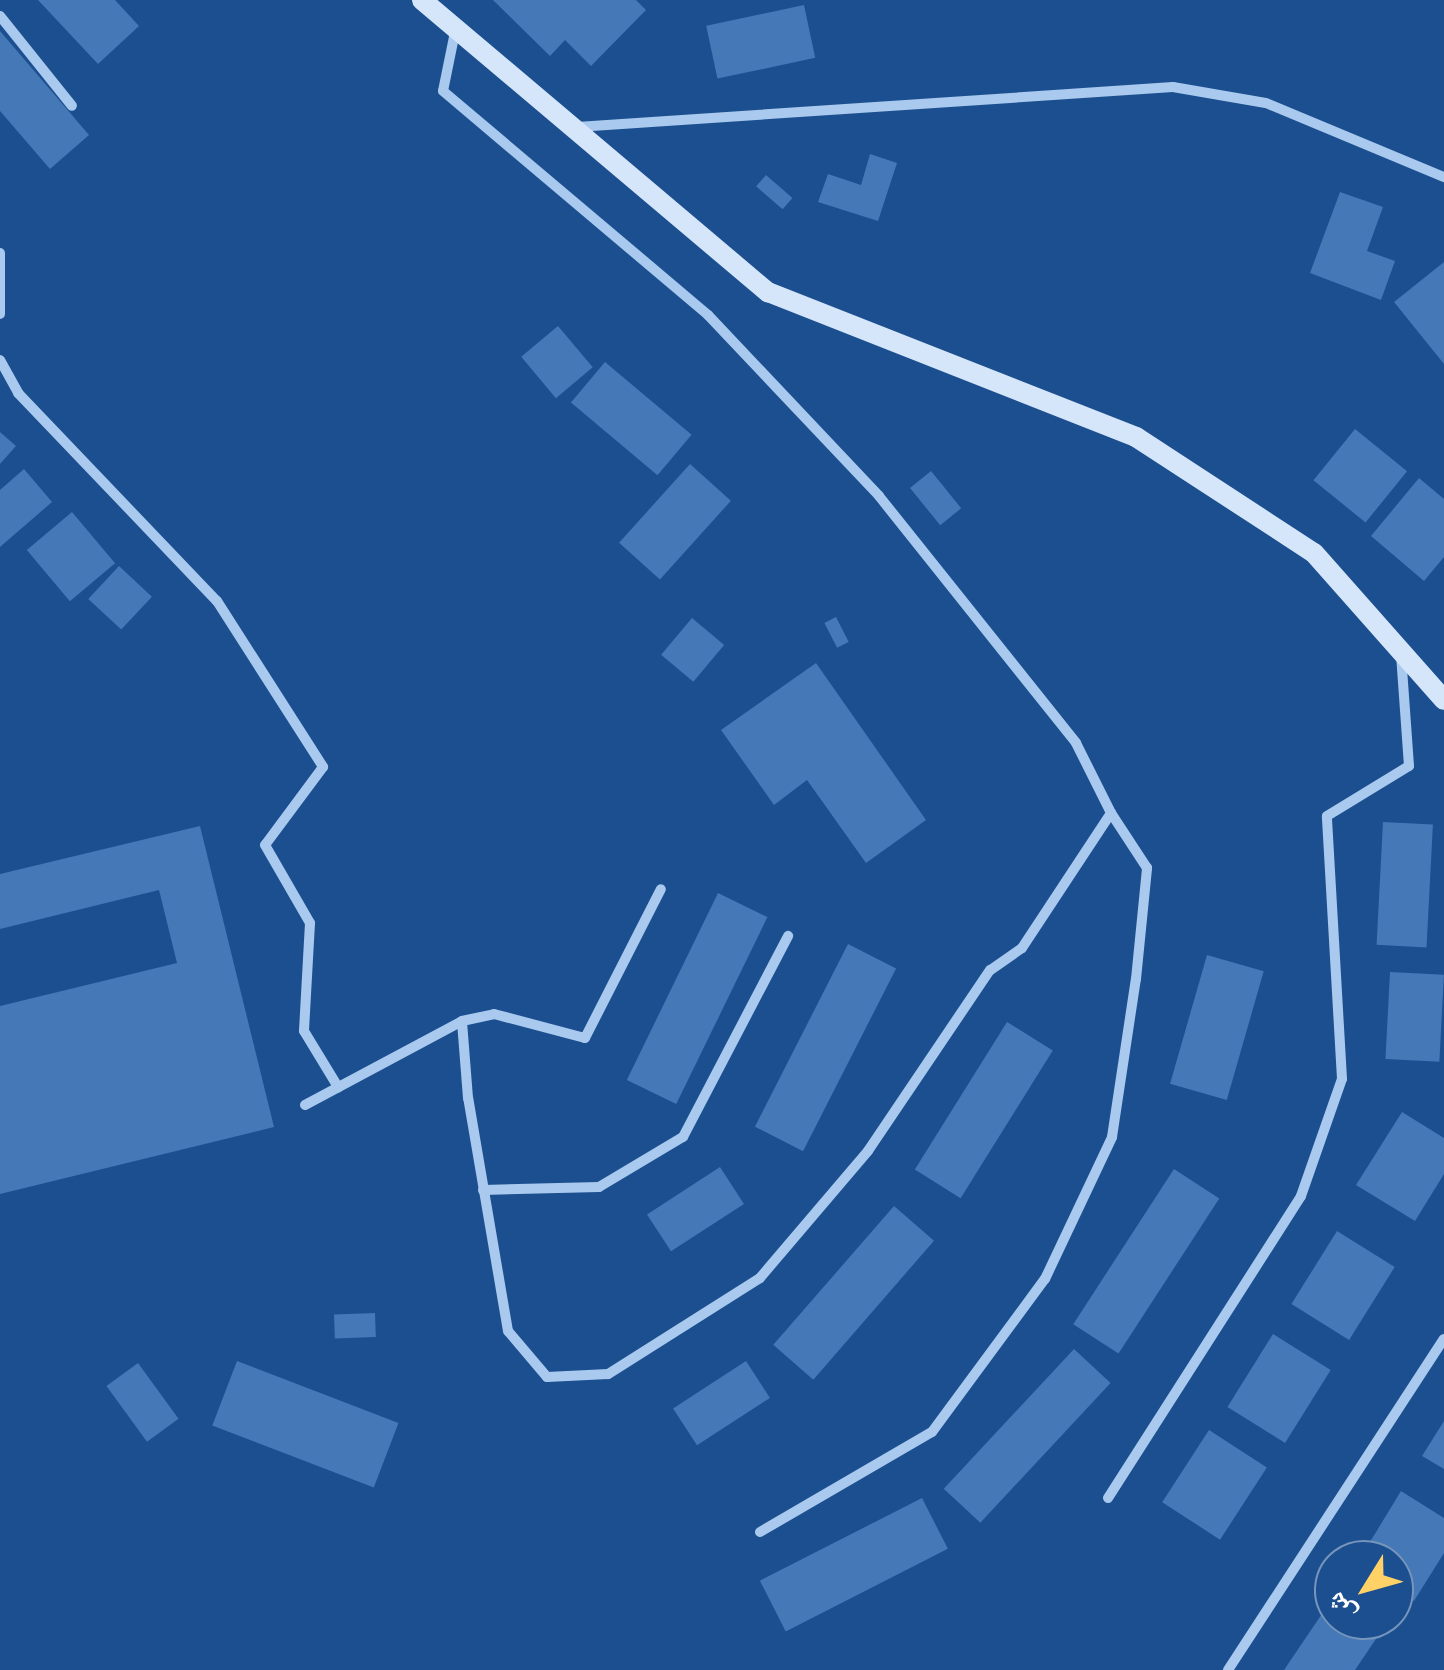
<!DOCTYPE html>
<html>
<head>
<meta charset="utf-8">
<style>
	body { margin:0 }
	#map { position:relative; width:1444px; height:1670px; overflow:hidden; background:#1b4f8f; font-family:"Alegreya Sans","Noto Naskh Arabic",sans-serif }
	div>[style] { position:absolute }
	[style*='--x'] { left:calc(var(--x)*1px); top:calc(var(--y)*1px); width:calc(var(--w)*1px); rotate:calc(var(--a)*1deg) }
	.building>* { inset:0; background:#4478b7; transform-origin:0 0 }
	.street>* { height:10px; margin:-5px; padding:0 5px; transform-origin:5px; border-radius:5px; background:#a9c9ee }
	.secondary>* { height:20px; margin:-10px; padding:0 10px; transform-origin:10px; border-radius:10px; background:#d6e6fa }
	span { translate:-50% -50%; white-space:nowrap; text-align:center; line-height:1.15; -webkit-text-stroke:8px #1b4f8f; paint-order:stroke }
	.north { position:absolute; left:1314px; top:1540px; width:100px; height:100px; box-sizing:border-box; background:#1b4f8f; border:2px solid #7695bc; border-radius:50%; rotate:233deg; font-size:28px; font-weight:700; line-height:40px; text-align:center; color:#fff }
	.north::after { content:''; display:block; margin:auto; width:35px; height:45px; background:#ffd166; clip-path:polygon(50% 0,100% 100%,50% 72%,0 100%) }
</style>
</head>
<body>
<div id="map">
	<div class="building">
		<div style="clip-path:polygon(38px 0,115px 0,139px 26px,98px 64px)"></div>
		<div style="clip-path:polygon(493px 0,636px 0,646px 10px,591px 66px,565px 40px,550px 56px)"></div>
		<div style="left:804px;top:5px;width:54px;height:100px;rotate:78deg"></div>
		<div style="clip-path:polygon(0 31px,89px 135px,50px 169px,0 111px)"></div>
		<div style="clip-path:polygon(870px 154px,897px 163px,878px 221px,818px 202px,828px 174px,861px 185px)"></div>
		<div style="left:766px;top:175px;width:35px;height:15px;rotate:41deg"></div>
		<div style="clip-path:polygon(1340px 192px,1383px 207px,1367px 251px,1395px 261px,1381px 300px,1310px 273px)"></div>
		<div style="clip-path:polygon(1444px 262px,1444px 364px,1394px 302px)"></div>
		<div style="left:558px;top:326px;width:54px;height:48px;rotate:50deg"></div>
		<div style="left:605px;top:362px;width:113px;height:53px;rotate:40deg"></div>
		<div style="left:1355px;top:429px;width:67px;height:66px;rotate:39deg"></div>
		<div style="clip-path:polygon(0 432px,16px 446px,0 464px)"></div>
		<div style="left:690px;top:464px;width:55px;height:106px;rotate:42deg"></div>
		<div style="clip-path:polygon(24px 469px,52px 502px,0 547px,0 490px)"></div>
		<div style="left:931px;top:471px;width:48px;height:27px;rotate:51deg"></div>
		<div style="clip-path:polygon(1419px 478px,1444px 499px,1444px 557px,1424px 581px,1371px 536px)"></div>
		<div style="left:72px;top:512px;width:67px;height:59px;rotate:50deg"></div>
		<div style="left:119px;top:566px;width:45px;height:45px;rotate:43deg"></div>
		<div style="left:836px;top:617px;width:28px;height:13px;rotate:63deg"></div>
		<div style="left:692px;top:618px;width:42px;height:48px;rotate:40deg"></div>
		<div style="clip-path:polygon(816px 663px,926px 820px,866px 863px,807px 780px,774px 805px,721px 730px)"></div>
		<div style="left:1383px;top:822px;width:50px;height:123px;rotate:3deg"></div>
		<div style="clip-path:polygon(200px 826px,274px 1127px,0 1194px,0 1006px,177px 963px,159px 890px,0 929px,0 874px)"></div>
		<div style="left:718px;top:893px;width:55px;height:208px;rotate:26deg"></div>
		<div style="left:848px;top:944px;width:54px;height:205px;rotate:27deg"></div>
		<div style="left:1207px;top:955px;width:59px;height:134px;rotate:16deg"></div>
		<div style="left:1390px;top:972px;width:54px;height:87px;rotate:3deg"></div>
		<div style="left:1007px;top:1022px;width:54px;height:174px;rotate:32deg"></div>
		<div style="clip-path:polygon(1402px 1112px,1444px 1138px,1444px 1174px,1415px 1221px,1356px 1185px)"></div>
		<div style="left:720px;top:1167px;width:44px;height:87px;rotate:57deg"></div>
		<div style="left:1174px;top:1169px;width:54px;height:185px;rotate:33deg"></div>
		<div style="left:894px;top:1206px;width:53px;height:184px;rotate:41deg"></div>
		<div style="left:1337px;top:1231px;width:68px;height:86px;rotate:32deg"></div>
		<div style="left:375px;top:1313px;width:24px;height:41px;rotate:88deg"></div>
		<div style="left:1273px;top:1334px;width:68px;height:86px;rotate:32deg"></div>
		<div style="left:1074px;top:1349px;width:50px;height:191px;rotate:43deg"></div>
		<div style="left:237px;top:1361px;width:173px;height:69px;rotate:21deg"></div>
		<div style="left:746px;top:1361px;width:44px;height:87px;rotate:57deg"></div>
		<div style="left:138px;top:1363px;width:69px;height:39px;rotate:54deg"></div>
		<div style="clip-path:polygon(1444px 1421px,1444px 1469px,1422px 1456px)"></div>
		<div style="left:1209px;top:1430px;width:69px;height:86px;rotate:33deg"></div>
		<div style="clip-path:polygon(1401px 1491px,1444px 1518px,1444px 1553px,1414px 1601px,1394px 1589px,1394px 1560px,1359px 1560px)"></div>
		<div style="left:922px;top:1498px;width:57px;height:182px;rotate:63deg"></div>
		<div style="clip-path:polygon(1334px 1596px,1334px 1620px,1386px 1624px,1355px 1670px,1284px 1670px)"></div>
	</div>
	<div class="street">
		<div style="--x:0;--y:16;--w:115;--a:51.3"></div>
		<div style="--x:455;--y:32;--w:60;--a:101.5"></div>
		<div style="--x:443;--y:91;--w:347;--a:40.2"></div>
		<div style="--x:708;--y:315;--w:249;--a:46.6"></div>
		<div style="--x:879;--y:496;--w:316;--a:51.4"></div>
		<div style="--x:1076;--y:743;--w:78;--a:63.4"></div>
		<div style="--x:1111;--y:813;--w:162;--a:123.4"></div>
		<div style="--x:1022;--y:948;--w:39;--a:145"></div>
		<div style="--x:990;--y:970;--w:218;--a:124"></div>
		<div style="--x:868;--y:1151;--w:167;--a:130.4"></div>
		<div style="--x:760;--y:1278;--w:180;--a:147.7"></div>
		<div style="--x:608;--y:1374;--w:61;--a:177.2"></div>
		<div style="--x:547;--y:1377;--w:60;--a:-130.3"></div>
		<div style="--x:508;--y:1331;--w:236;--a:-99.7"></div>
		<div style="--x:468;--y:1098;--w:77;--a:-94.5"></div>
		<div style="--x:462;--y:1021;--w:33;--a:-12"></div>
		<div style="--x:494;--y:1014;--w:94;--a:14.8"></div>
		<div style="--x:585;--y:1038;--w:167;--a:-63"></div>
		<div style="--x:577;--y:127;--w:597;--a:-3.84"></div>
		<div style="--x:1173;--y:87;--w:94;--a:9.8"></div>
		<div style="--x:1266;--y:103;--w:193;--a:22.6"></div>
		<div style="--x:0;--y:253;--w:61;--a:90"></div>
		<div style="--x:0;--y:360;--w:38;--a:61"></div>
		<div style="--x:18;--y:393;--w:288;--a:46.3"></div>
		<div style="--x:217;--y:601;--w:197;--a:57.4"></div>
		<div style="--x:323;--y:767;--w:97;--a:126.6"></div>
		<div style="--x:265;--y:845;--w:90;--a:60"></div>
		<div style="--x:310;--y:923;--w:108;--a:93.2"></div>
		<div style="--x:304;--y:1031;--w:66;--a:58.7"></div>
		<div style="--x:305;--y:1105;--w:178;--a:-28.1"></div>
		<div style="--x:483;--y:1190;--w:116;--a:-1.5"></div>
		<div style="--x:599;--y:1187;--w:98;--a:-30.8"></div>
		<div style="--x:683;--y:1137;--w:227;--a:-62.4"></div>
		<div style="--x:1108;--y:1498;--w:358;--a:-57.4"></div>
		<div style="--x:1301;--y:1196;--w:124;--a:-70.7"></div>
		<div style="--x:1342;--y:1079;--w:263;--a:-93.3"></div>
		<div style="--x:1327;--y:816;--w:96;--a:-31.4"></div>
		<div style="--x:1409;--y:766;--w:112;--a:-94.1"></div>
		<div style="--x:760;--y:1532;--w:199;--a:-30.2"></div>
		<div style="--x:932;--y:1432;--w:190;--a:-53.6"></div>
		<div style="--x:1045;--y:1279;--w:157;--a:-64.7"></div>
		<div style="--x:1112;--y:1137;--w:160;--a:-81.4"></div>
		<div style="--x:1136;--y:979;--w:112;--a:-84.3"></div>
		<div style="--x:1147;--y:868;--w:66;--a:-123.2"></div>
		<div style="--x:1228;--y:1670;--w:395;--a:-56.9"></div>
	</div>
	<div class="secondary">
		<div style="--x:422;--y:0;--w:453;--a:40.2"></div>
		<div style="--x:768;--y:292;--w:396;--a:21.5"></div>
		<div style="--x:1136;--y:437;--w:212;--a:33.1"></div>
		<div style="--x:1314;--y:553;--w:196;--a:48.5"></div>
	</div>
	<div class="north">ش</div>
</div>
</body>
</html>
